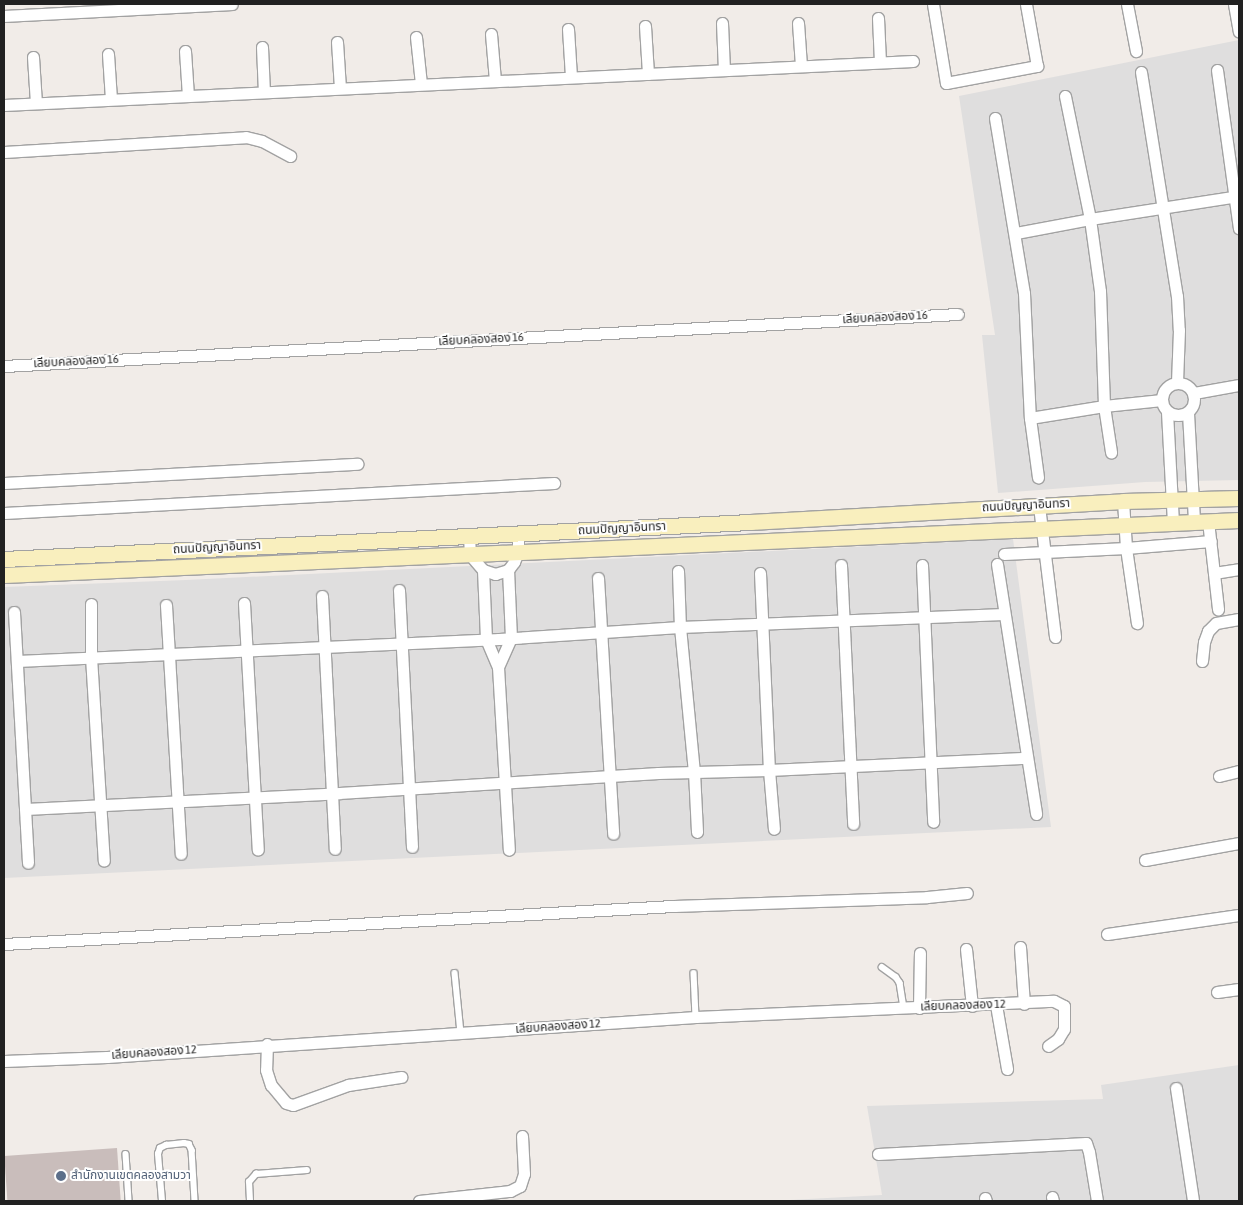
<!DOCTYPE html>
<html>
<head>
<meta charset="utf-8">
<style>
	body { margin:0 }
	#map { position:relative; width:1243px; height:1205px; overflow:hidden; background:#f1ece8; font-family:"Asap Condensed","Noto Sans Thai",sans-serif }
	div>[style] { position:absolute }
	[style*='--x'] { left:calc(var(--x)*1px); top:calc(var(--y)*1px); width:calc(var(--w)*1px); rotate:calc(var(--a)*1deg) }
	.residential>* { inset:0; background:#dfdede }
	.building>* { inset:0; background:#c9bdbb; transform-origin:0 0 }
	.roads { filter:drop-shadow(1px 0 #a2a2a2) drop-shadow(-1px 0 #a2a2a2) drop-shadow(0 1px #a2a2a2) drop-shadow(0 -1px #a2a2a2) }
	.lane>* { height:5.5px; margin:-2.75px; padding:0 2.75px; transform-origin:2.75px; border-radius:2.75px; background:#fff }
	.street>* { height:11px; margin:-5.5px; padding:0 5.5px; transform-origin:5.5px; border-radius:5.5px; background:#fff }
	.street>.ring { margin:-5.5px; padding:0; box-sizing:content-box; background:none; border:11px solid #fff; border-radius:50% }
	.secondary>* { height:15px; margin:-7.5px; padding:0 7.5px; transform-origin:7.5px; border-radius:7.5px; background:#f9efbe }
	.dots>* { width:14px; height:14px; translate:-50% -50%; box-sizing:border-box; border:2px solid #fff; border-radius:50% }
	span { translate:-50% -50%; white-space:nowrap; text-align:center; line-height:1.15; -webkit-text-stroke:4px #fff; paint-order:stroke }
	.street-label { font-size:12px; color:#212121 }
	.service-label { font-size:12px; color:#4e5e75 }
	.left { translate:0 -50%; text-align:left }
	.frame { position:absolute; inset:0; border:5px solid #212121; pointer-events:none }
</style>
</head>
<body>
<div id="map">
	<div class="residential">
		<div style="clip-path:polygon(1239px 40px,1239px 480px,1145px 482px,998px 493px,982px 335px,995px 335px,959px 96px)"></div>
		<div style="clip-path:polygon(1013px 539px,1051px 827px,4px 878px,4px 587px,186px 580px)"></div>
		<div style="clip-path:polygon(1239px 1065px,1239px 1201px,772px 1201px,882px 1195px,867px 1106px,1103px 1099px,1101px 1085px)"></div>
	</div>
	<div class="building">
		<div style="left:117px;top:1148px;width:53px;height:113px;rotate:86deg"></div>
	</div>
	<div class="roads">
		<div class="lane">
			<div style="--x:882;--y:967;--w:17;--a:36"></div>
			<div style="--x:896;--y:977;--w:7;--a:56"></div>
			<div style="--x:900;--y:983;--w:26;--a:81"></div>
			<div style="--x:455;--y:973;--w:60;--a:84.3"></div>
			<div style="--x:694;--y:973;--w:44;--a:87.4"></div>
			<div style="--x:126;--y:1154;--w:47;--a:86.3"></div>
			<div style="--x:162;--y:1201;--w:47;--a:-94.9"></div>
			<div style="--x:158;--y:1154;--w:6;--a:-72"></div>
			<div style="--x:160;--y:1148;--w:7;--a:-27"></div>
			<div style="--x:166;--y:1145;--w:18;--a:-6"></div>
			<div style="--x:184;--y:1143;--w:5;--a:11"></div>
			<div style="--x:189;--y:1144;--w:7;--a:63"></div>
			<div style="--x:192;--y:1150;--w:51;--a:86.6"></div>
			<div style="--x:250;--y:1201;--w:19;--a:-93"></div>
			<div style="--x:249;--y:1182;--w:11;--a:-49"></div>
			<div style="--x:256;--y:1174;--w:51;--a:-4.5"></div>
		</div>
		<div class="street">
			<div style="--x:933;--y:4;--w:80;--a:80.7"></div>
			<div style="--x:946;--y:83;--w:93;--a:-10.6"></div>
			<div style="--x:1037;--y:66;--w:63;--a:-100.1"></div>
			<div style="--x:1127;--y:4;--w:48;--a:79.2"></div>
			<div style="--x:1234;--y:4;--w:28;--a:80"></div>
			<div style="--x:4;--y:16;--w:228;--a:-3"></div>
			<div style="--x:878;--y:18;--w:44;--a:87.4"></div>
			<div style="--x:722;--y:23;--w:47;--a:87.6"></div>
			<div style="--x:798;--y:23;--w:43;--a:86"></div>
			<div style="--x:645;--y:26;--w:48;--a:86.4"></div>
			<div style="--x:568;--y:29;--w:48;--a:86.4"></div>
			<div style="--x:491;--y:34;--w:47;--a:85.1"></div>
			<div style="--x:416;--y:37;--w:47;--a:83.9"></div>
			<div style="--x:337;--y:42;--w:46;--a:86.3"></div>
			<div style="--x:262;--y:47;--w:45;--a:87.5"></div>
			<div style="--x:185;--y:51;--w:45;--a:86.2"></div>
			<div style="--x:108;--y:54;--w:45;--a:86.2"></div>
			<div style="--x:33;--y:57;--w:46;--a:86.3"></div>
			<div style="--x:1217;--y:70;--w:160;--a:82.1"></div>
			<div style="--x:1141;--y:72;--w:227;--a:80.9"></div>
			<div style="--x:1177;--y:296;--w:34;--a:87"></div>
			<div style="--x:1179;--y:330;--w:52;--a:92.2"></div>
			<div style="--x:1065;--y:96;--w:126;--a:78.5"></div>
			<div style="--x:1090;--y:219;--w:73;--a:82.1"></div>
			<div style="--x:1100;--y:291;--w:115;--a:88"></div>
			<div style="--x:1104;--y:406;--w:47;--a:81.3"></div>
			<div style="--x:4;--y:105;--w:910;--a:-2.77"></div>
			<div style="--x:995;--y:118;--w:177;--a:80.6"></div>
			<div style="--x:1024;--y:293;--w:125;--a:87.3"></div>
			<div style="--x:1030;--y:418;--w:60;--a:82.3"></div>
			<div style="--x:4;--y:152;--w:242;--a:-3.5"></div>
			<div style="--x:246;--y:137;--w:16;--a:14"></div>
			<div style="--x:262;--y:141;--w:32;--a:28"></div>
			<div style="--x:1016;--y:233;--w:75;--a:-10.7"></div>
			<div style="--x:1090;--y:219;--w:151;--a:-8.8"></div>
			<div style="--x:4;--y:366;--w:955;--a:-3.12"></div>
			<div class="ring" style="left:1162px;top:383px;width:21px;height:21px"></div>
			<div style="--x:1194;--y:393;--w:46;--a:-10.1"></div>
			<div style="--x:1167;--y:412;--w:110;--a:86.9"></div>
			<div style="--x:1188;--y:413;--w:108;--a:86.8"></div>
			<div style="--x:1030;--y:418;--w:75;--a:-9.2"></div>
			<div style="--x:1104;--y:406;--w:58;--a:-5.9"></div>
			<div style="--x:4;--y:483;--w:354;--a:-3.1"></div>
			<div style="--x:1123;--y:501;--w:47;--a:86.3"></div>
			<div style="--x:1126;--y:548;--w:76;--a:81.7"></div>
			<div style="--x:1039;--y:506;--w:132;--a:83"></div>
			<div style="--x:4;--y:513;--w:551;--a:-3.12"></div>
			<div style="--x:1208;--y:521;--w:89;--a:83.5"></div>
			<div style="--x:469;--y:536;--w:19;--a:87"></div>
			<div style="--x:470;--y:555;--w:20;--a:49"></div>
			<div style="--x:483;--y:570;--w:13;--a:18"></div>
			<div style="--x:495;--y:574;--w:14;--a:-17"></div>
			<div style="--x:508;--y:570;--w:10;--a:-53"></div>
			<div style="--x:514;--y:562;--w:11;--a:-68"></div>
			<div style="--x:518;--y:552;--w:18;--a:-90"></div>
			<div style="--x:1004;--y:554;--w:122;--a:-2.8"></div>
			<div style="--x:1126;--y:548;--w:85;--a:-4.7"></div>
			<div style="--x:997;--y:564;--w:253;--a:81.1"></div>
			<div style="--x:841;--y:565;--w:259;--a:87.3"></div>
			<div style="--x:922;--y:565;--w:257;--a:87.5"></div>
			<div style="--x:483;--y:570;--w:69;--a:87.5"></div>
			<div style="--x:486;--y:639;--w:30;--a:67"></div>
			<div style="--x:498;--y:667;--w:183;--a:86.6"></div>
			<div style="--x:678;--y:571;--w:56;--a:88"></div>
			<div style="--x:680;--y:627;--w:146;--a:84.5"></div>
			<div style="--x:694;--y:772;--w:60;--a:87.1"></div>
			<div style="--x:760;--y:573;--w:197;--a:87.4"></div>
			<div style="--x:769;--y:770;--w:59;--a:85.2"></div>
			<div style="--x:1214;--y:573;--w:25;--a:-9"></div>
			<div style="--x:598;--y:578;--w:256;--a:86.6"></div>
			<div style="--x:399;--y:590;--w:257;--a:87.1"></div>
			<div style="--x:322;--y:596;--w:253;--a:87.1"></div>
			<div style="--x:244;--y:603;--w:247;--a:86.8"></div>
			<div style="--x:91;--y:604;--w:53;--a:90"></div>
			<div style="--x:91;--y:657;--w:204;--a:86.4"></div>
			<div style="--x:166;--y:605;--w:249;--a:86.6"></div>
			<div style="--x:14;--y:612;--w:251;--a:86.8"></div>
			<div style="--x:17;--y:661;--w:483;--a:-2.6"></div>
			<div style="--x:499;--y:639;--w:181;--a:-3.8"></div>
			<div style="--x:680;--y:627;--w:324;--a:-2.3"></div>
			<div style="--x:1202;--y:661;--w:19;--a:-84"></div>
			<div style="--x:1204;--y:642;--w:12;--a:-70"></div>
			<div style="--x:1208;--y:631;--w:11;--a:-45"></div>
			<div style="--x:1216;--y:623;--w:23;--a:-10"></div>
			<div style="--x:498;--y:667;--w:32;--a:-66"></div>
			<div style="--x:511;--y:638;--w:68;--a:-92.5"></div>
			<div style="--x:1219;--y:776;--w:21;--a:-14"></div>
			<div style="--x:26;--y:809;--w:313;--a:-2.9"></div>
			<div style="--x:339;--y:793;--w:320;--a:-3.6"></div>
			<div style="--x:658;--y:773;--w:111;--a:-1.5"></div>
			<div style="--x:769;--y:770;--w:258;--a:-2.7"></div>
			<div style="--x:1145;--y:860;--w:96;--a:-10.3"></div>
			<div style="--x:1107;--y:934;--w:133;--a:-8.2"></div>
			<div style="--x:4;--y:944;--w:671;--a:-3.25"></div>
			<div style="--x:674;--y:906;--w:253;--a:-2"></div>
			<div style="--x:927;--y:897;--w:40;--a:-5.7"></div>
			<div style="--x:1020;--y:947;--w:57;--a:86"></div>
			<div style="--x:966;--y:949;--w:57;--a:84"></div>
			<div style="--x:1217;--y:992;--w:22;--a:-8"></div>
			<div style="--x:996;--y:1005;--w:65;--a:80.2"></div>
			<div style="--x:919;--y:1008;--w:55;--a:-89"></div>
			<div style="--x:267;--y:1044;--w:26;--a:92"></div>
			<div style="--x:266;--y:1070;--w:16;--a:72"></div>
			<div style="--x:271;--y:1085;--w:23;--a:50"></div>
			<div style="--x:286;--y:1103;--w:7;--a:16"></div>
			<div style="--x:293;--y:1105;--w:59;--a:-20"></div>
			<div style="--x:348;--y:1085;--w:54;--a:-8.6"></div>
			<div style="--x:4;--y:1061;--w:103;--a:-2.2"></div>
			<div style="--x:107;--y:1057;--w:590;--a:-3.89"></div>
			<div style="--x:696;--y:1017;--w:358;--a:-2.6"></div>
			<div style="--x:1054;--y:1001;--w:11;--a:27"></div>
			<div style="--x:1064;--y:1006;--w:23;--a:90"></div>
			<div style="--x:1064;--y:1029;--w:12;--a:121"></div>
			<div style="--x:1058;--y:1039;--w:12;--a:145"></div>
			<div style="--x:1176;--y:1088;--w:114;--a:81.4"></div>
			<div style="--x:878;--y:1154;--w:208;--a:-3"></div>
			<div style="--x:1086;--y:1143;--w:9;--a:72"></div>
			<div style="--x:1089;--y:1152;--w:50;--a:80.7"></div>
			<div style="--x:1052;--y:1197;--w:4;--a:76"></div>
			<div style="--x:985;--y:1198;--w:3;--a:72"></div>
			<div style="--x:419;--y:1201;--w:92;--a:-6.3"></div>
			<div style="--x:510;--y:1191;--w:11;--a:-27"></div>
			<div style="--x:520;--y:1186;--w:13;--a:-72"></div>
			<div style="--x:524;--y:1174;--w:38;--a:-93"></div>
		</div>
		<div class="secondary">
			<div style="--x:4;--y:559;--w:747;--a:-2.84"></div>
			<div style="--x:750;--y:522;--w:374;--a:-3.2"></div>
			<div style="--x:1123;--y:501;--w:116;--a:-1.5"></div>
			<div style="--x:4;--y:575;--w:1236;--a:-2.55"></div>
		</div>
	</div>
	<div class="dots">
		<div style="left:61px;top:1176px;background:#5c6f8a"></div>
	</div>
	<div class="street-label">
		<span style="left:885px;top:318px;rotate:-3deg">เลียบคลองสอง 16</span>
		<span style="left:481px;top:340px;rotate:-3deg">เลียบคลองสอง 16</span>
		<span style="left:76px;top:362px;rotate:-3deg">เลียบคลองสอง 16</span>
		<span style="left:1026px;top:506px;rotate:-3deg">ถนนปัญญาอินทรา</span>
		<span style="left:622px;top:529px;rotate:-3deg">ถนนปัญญาอินทรา</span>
		<span style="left:217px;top:548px;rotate:-3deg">ถนนปัญญาอินทรา</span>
		<span style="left:963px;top:1006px;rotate:-2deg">เลียบคลองสอง 12</span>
		<span style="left:558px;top:1027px;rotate:-4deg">เลียบคลองสอง 12</span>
		<span style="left:154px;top:1053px;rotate:-4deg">เลียบคลองสอง 12</span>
	</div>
	<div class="service-label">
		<span class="left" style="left:71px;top:1176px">สำนักงานเขตคลองสามวา</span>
	</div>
	<div class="frame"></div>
</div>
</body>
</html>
